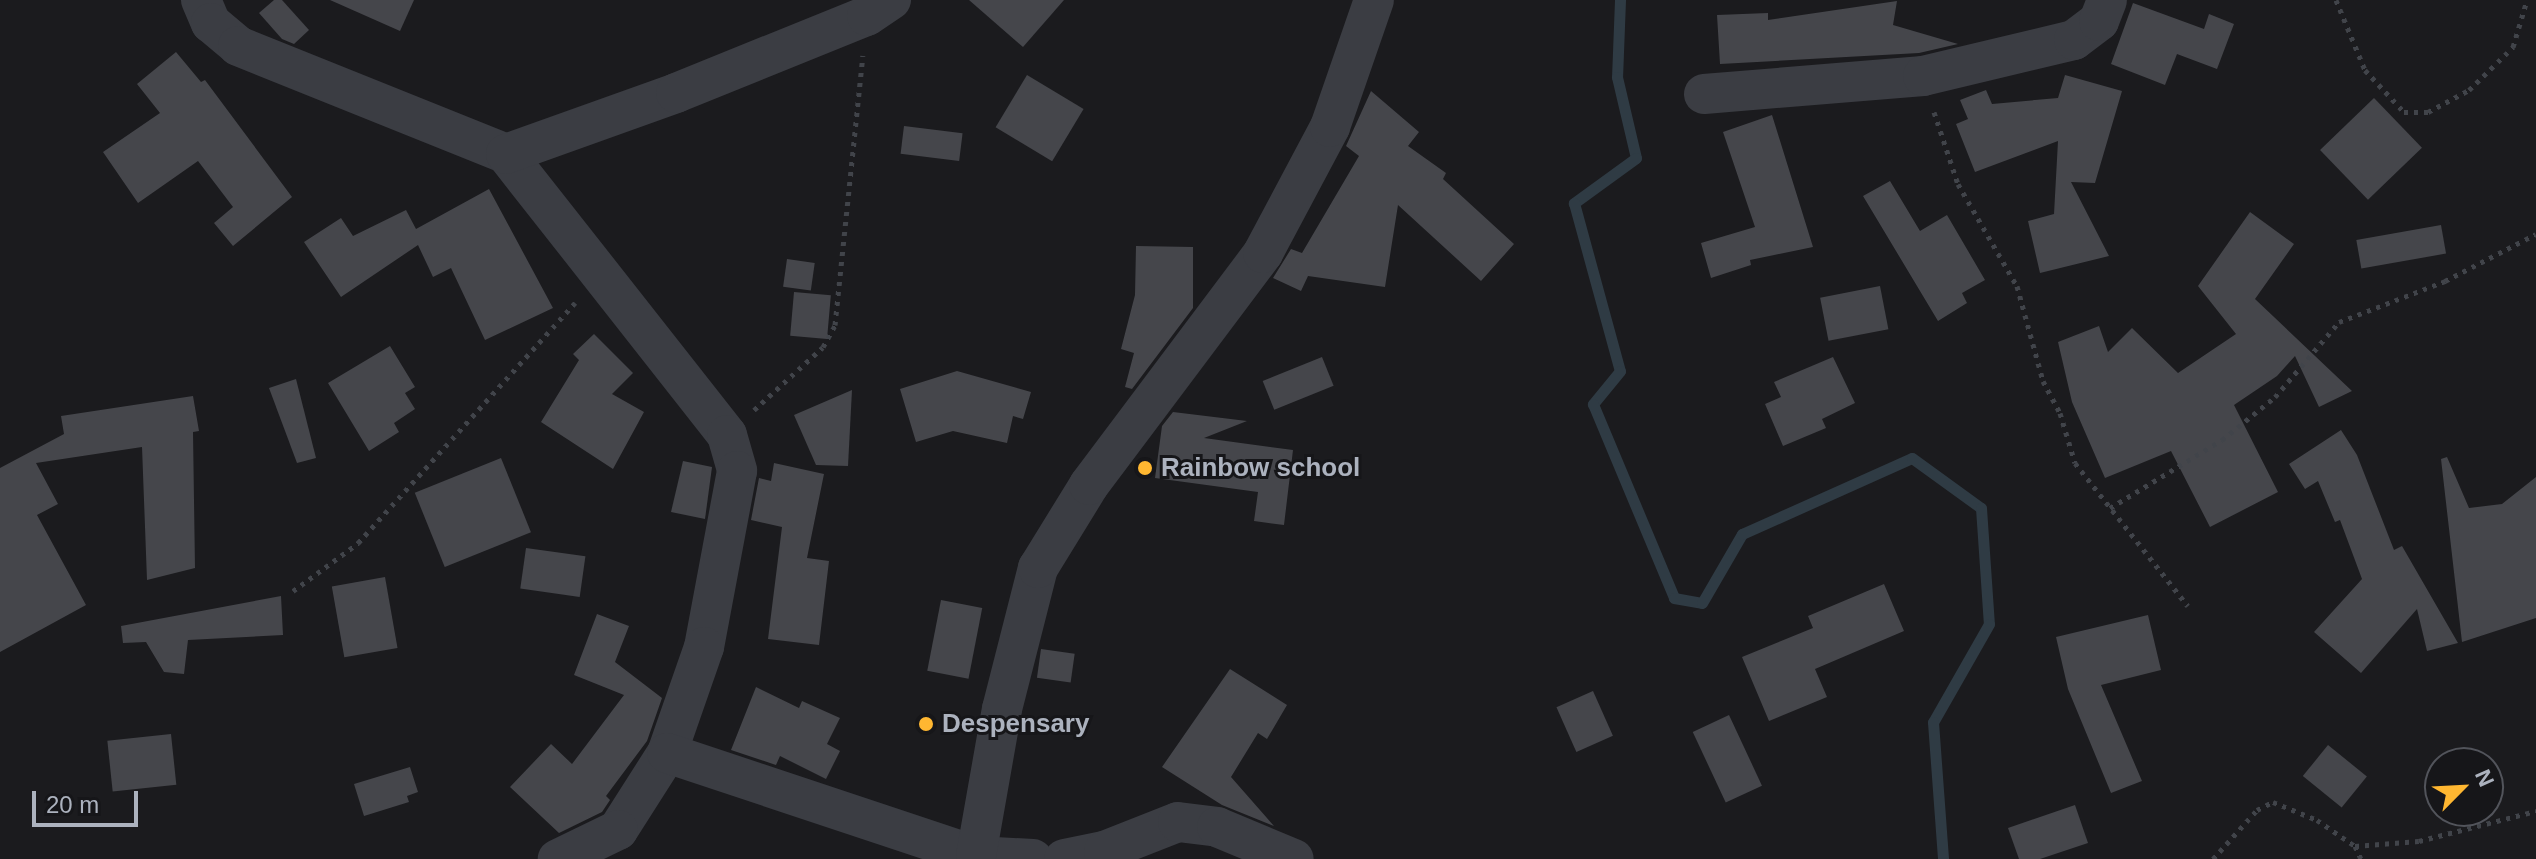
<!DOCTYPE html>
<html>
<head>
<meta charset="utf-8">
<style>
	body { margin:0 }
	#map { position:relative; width:2536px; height:859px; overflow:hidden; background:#1b1b1e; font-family:Arial,sans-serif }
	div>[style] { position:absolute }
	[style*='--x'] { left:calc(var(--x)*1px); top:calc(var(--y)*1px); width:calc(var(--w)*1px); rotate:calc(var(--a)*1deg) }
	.stream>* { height:11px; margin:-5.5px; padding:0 5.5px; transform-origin:5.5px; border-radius:5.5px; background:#2f3b44 }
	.building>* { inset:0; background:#45464b; transform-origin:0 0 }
	.path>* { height:5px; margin-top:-2.5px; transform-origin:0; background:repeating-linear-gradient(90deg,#41444a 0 4px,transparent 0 10px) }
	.street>* { height:40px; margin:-20px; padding:0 20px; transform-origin:20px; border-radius:20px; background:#3b3d43 }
	.dots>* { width:22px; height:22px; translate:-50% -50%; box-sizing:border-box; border:4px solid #161619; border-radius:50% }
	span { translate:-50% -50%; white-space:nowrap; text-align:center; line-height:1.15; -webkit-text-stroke:6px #161619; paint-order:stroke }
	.poi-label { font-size:26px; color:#acb2be; font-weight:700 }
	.left { translate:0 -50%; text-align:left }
	.north { position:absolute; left:2424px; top:747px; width:80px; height:80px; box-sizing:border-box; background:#161619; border:2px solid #52545b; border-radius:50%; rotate:66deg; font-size:22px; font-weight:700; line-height:32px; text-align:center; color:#acb2be }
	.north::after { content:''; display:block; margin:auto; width:28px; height:36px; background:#ffb731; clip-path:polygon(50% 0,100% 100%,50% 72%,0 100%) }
	.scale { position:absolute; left:32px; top:791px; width:106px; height:36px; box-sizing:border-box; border:4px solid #acb2be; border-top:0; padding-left:10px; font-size:24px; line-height:28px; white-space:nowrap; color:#acb2be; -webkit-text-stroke:6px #161619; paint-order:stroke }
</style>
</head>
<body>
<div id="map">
	<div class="stream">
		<div style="--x:1620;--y:0;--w:77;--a:92.2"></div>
		<div style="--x:1617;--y:77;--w:83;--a:76.8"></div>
		<div style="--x:1636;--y:158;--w:77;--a:144"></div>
		<div style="--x:1574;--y:203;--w:174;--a:74.7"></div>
		<div style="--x:1620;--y:371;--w:43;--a:129.3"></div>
		<div style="--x:1593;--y:404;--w:210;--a:67.3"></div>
		<div style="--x:1674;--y:598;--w:28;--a:10"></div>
		<div style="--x:1702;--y:603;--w:80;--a:-59.9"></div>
		<div style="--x:1742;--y:534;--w:186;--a:-24.1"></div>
		<div style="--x:1912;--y:458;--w:85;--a:35.9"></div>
		<div style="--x:1981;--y:508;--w:116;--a:86.1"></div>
		<div style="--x:1989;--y:624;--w:113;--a:119.7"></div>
		<div style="--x:1933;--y:722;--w:137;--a:85.8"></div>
	</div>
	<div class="building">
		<div style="clip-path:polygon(274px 0,282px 0,309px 30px,294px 44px,282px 39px,259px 13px)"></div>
		<div style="clip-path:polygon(330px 0,414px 0,400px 31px)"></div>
		<div style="clip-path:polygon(969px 0,1064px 0,1023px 47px)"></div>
		<div style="clip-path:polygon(1897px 1px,1893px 25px,1958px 44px,1919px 53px,1720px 64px,1717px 15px,1768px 13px,1768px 20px)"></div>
		<div style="clip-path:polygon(2133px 3px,2204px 29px,2209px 14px,2234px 24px,2217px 69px,2177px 54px,2165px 85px,2111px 64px)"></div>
		<div style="clip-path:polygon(176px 52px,201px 82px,205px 80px,292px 197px,233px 246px,214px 223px,233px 207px,198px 161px,138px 203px,103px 152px,160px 113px,137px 84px)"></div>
		<div style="left:1027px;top:75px;width:66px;height:61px;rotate:31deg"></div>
		<div style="clip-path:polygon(2065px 75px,2122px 91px,2095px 183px,2071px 182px,2109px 256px,2040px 273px,2028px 221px,2054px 214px,2058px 141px,1975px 172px,1956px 124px,1968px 119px,1960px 100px,1986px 90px,1992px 104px,2058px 98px)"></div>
		<div style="clip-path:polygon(1371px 91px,1419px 132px,1408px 146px,1446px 173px,1443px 179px,1514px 244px,1481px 281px,1398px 205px,1385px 287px,1308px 276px,1301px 291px,1273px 278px,1291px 249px,1302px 253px,1359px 156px,1346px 146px)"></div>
		<div style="left:2374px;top:98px;width:69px;height:75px;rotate:46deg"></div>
		<div style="clip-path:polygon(1772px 115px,1813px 247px,1750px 260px,1751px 265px,1711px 278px,1701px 243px,1755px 227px,1723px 132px)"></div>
		<div style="left:904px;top:126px;width:59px;height:28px;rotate:7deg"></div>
		<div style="clip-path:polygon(1890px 181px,1920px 231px,1947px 215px,1985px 280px,1962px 293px,1967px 303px,1938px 321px,1863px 196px)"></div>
		<div style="clip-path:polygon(489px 189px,553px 308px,485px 340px,451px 268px,433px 277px,418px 245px,341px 297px,304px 242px,341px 218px,353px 236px,406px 210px,416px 229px)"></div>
		<div style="clip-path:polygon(2250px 212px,2294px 244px,2255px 299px,2352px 391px,2319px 407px,2295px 356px,2277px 376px,2234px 405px,2278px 492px,2210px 527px,2171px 451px,2105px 478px,2072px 402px,2058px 342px,2099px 326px,2108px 352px,2132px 328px,2178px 373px,2236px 334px,2198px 286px)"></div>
		<div style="left:2441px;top:225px;width:29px;height:86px;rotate:80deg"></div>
		<div style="clip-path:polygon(1136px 246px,1193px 247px,1193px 308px,1132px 389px,1125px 387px,1134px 353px,1121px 349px,1135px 295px)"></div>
		<div style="left:787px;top:259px;width:28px;height:28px;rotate:8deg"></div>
		<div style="left:1880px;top:286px;width:44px;height:61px;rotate:79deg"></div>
		<div style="left:794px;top:292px;width:37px;height:44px;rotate:5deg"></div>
		<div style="clip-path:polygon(594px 334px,633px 373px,612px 394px,644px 412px,613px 469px,541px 422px,579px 360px,573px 354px)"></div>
		<div style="clip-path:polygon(390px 346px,415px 387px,405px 393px,415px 409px,394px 423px,399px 432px,369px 451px,328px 383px)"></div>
		<div style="left:1322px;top:357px;width:31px;height:64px;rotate:68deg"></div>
		<div style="clip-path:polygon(1833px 357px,1855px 403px,1822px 419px,1826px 428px,1783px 446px,1765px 404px,1781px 397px,1774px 382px)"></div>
		<div style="clip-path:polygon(957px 371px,1031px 392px,1023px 419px,1013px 416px,1007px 443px,953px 431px,916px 442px,900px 389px)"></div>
		<div style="clip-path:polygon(296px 379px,316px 458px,297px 463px,269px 388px)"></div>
		<div style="clip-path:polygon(852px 390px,848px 466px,816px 465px,794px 415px)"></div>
		<div style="clip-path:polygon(193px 396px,199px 431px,193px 432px,195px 568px,147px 580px,142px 447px,36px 463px,58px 504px,37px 515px,86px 605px,0 652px,0 468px,64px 434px,61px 416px)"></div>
		<div style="clip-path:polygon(1173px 412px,1247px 421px,1204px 438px,1293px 450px,1284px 525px,1254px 521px,1258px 492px,1155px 478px,1162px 426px)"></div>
		<div style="clip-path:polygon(2341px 430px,2357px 455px,2394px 550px,2402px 546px,2458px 643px,2427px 651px,2417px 609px,2361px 673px,2314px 632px,2362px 579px,2340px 520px,2335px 522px,2318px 481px,2305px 489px,2289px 464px)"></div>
		<div style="clip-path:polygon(2447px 457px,2469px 508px,2502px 504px,2536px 477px,2536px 618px,2462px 642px,2441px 459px)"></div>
		<div style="left:501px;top:458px;width:80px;height:93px;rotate:68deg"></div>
		<div style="clip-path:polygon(683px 461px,712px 467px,705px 519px,671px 512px)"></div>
		<div style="clip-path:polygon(774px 463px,824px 474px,807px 558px,829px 561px,819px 645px,768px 639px,782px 527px,751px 520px,759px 478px,771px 481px)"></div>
		<div style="left:526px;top:548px;width:60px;height:41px;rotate:8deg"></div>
		<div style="left:385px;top:577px;width:72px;height:54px;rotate:80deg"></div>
		<div style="clip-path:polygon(1884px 584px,1904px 631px,1815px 669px,1827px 697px,1769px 721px,1742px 657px,1813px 628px,1808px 616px)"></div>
		<div style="clip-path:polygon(281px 596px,283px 635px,188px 640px,184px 674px,164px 672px,146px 642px,123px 643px,121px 626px)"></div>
		<div style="left:941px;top:600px;width:42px;height:72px;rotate:11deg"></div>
		<div style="clip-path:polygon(597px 614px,629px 626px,615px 662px,662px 698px,647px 741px,606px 796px,610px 800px,602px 812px,559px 833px,510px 787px,551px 744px,572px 764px,624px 695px,574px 675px)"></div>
		<div style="clip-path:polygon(2148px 615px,2161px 670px,2101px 685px,2142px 781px,2111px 793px,2068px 689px,2056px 637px)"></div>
		<div style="left:1041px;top:649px;width:34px;height:29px;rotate:8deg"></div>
		<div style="clip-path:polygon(1230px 669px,1287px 705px,1267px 739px,1258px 733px,1231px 777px,1274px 826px,1222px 805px,1162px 767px)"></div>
		<div style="clip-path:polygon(756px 687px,799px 708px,802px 701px,840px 718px,827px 744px,840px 751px,826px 779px,780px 756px,776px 765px,731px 750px)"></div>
		<div style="left:1593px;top:691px;width:49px;height:40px;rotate:66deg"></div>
		<div style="left:1729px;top:715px;width:78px;height:40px;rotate:65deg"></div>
		<div style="left:171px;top:734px;width:51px;height:64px;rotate:84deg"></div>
		<div style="left:2328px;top:745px;width:50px;height:40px;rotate:39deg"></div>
		<div style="clip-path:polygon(410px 767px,418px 792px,407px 796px,409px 802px,364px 816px,354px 784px)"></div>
		<div style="clip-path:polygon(2075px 805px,2088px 843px,2040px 859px,2019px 859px,2008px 828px)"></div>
	</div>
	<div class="path">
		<div style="--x:2336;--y:0;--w:76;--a:67.5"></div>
		<div style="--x:2365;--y:70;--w:57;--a:47.1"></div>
		<div style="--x:2404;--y:112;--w:24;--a:0"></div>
		<div style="--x:2428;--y:112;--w:47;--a:-28.2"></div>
		<div style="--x:2469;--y:90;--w:62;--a:-44.3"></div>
		<div style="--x:2513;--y:47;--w:49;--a:-73.4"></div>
		<div style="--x:1934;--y:112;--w:76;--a:71.6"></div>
		<div style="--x:1958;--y:184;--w:118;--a:60"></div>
		<div style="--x:2017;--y:286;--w:98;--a:74.7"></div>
		<div style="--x:2043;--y:381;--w:36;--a:62"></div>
		<div style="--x:2060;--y:413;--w:52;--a:73.3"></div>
		<div style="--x:2075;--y:463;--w:182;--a:51.7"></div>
		<div style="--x:754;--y:410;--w:93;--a:-42.4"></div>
		<div style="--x:823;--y:347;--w:25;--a:-61"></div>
		<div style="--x:835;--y:325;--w:271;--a:-84.1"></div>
		<div style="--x:2110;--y:508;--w:131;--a:-31.3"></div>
		<div style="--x:2222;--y:440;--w:68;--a:-39.1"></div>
		<div style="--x:2275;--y:397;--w:99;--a:-49.5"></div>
		<div style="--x:2339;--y:322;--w:114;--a:-21.1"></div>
		<div style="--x:2445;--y:281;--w:102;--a:-27.3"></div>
		<div style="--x:293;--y:591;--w:81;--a:-36.4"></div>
		<div style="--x:358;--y:543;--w:324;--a:-47.9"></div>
		<div style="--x:2355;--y:846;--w:64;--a:-4.5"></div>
		<div style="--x:2419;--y:841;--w:121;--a:-14.4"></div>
		<div style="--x:2213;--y:859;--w:66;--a:-48.1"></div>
		<div style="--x:2257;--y:810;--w:18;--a:-27"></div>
		<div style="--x:2273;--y:802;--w:48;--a:22.2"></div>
		<div style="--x:2317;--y:820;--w:46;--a:34.4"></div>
		<div style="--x:2355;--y:846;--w:14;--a:65"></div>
	</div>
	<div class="street">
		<div style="--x:201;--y:0;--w:25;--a:67"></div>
		<div style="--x:211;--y:23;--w:35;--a:40"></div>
		<div style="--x:238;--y:46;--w:289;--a:21.9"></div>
		<div style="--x:506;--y:154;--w:357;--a:51.8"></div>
		<div style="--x:727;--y:435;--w:37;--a:74"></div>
		<div style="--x:737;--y:471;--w:179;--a:100.6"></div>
		<div style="--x:704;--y:647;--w:112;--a:109.2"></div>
		<div style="--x:667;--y:753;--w:91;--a:122.5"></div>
		<div style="--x:618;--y:830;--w:67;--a:154.2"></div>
		<div style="--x:1704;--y:94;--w:220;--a:-4.7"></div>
		<div style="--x:1923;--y:76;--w:155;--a:-13.4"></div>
		<div style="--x:2074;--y:40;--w:31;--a:-37"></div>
		<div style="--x:2099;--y:21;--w:22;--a:-69"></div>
		<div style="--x:506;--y:154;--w:181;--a:-19.7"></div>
		<div style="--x:676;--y:93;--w:206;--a:-22"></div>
		<div style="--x:867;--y:16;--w:29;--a:-34"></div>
		<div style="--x:667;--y:753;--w:326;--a:18.4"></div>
		<div style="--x:976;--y:856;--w:57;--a:3"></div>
		<div style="--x:976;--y:856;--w:149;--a:-80"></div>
		<div style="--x:1002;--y:709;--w:146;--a:-75.7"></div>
		<div style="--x:1038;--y:568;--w:97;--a:-58.4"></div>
		<div style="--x:1089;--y:485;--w:290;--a:-53.1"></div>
		<div style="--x:1263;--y:253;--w:143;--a:-62"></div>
		<div style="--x:1330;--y:127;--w:134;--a:-70.9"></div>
		<div style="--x:1064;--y:859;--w:41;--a:-11.3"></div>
		<div style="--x:1104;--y:851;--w:79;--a:-21.4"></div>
		<div style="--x:1178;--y:822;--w:39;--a:7"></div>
		<div style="--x:1217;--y:827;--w:83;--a:22.6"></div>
	</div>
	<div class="dots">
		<div style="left:1145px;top:468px;background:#ffb731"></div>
		<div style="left:926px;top:724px;background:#ffb731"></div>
	</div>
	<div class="poi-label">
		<span class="left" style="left:1161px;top:468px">Rainbow school</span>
		<span class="left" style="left:942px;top:724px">Despensary</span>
	</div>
	<div class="north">N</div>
	<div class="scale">20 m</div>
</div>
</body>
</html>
